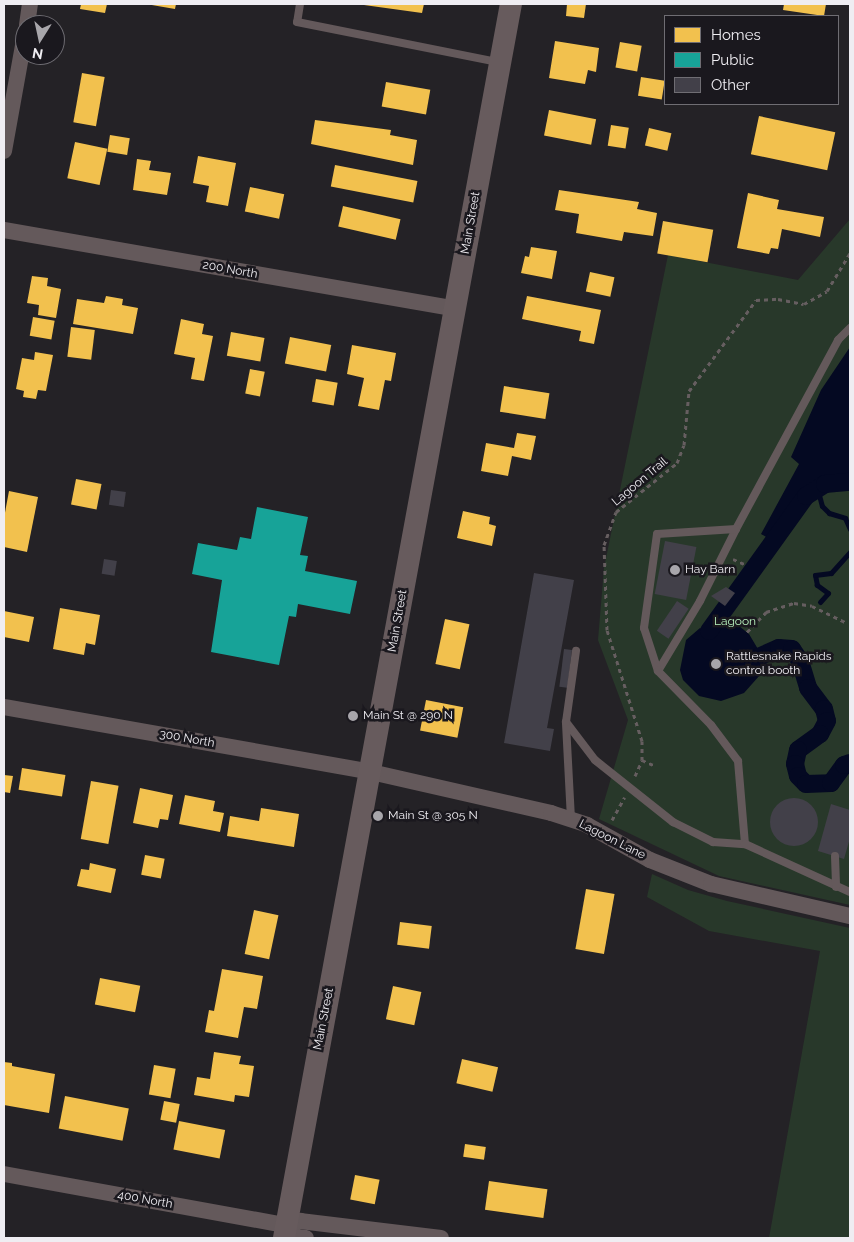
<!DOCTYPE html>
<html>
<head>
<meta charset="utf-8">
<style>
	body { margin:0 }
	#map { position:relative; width:854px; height:1242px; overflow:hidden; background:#242226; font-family:Raleway,sans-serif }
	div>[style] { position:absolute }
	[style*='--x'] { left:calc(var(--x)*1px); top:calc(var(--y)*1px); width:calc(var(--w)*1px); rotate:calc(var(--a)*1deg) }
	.green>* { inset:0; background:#28382a }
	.water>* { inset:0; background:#040922 }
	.homes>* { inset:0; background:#f2c14e; transform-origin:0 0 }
	.public>* { inset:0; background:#17a398 }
	.stream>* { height:5px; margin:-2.5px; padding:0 2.5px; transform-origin:2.5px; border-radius:2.5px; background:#040922 }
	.canal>* { height:18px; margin:-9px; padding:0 9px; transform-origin:9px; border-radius:9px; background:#040922 }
	.building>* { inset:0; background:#424049; transform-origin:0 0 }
	.round { border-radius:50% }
	.path>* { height:3px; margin-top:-1.5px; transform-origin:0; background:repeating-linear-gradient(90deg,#665e60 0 4px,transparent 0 8px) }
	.service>* { height:8px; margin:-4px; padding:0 4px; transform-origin:4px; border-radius:4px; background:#64595b }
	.minor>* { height:16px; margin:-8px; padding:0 8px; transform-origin:8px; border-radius:8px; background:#64595b }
	.secondary>* { height:22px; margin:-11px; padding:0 11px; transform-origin:11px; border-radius:11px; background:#675b5d }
	.dots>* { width:14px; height:14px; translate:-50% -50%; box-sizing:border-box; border:2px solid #1a181e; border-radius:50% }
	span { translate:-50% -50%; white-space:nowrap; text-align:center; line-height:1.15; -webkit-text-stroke:5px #1a181e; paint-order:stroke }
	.street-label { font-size:12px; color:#efedf2 }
	.poi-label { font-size:12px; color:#efedf2 }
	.left { translate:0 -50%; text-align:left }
	.park-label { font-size:12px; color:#b8f1bd }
	.frame { position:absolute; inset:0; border:5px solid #efedf2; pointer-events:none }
	.legend { position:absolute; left:664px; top:15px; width:175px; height:90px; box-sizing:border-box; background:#1a181e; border:1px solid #6f6d73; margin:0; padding:6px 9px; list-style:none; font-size:15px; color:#efedf2 }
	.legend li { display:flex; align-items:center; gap:10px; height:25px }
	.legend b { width:25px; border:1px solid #6f6d73 }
	.north { position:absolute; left:15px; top:15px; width:50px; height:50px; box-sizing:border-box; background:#1a181e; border:1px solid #6f6d73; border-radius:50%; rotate:190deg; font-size:14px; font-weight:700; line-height:20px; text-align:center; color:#efedf2 }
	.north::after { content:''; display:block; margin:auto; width:18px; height:22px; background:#a8a6ab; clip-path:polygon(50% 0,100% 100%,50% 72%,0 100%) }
</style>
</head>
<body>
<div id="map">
	<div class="green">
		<div style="clip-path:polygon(850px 219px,850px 905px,719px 876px,599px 819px,628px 720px,598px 640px,604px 568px,668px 255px,798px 280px)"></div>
		<div style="clip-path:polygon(652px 874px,688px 890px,727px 901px,850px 928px,850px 1238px,769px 1238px,820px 951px,709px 931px,647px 897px)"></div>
	</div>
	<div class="water">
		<div style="clip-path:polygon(850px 347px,850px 476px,832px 476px,814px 482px,800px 495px,768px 538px,761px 534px,799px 464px,791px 457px,821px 390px)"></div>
		<div style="clip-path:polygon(719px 610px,749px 634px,768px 666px,744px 693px,721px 701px,699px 696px,683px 680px,680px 670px,686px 640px,700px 628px,705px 631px)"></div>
	</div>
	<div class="homes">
		<div style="clip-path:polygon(81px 4px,107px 4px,105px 13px,80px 9px)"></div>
		<div style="clip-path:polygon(146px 4px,176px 4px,175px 9px)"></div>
		<div style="clip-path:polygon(373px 4px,424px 4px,422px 13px,364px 5px)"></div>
		<div style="clip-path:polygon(567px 4px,586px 4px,584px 18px,566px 16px)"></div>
		<div style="clip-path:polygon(784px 4px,826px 4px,824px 16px,783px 10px)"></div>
		<div style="clip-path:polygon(555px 41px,599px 48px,596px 72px,588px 70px,585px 84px,549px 78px)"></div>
		<div style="left:620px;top:42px;width:22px;height:26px;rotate:10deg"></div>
		<div style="left:82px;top:73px;width:23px;height:50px;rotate:10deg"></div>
		<div style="left:641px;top:77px;width:24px;height:19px;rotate:9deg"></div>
		<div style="left:386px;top:82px;width:45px;height:25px;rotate:10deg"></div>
		<div style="left:549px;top:110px;width:48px;height:26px;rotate:11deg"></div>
		<div style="left:759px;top:116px;width:78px;height:39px;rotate:12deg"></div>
		<div style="clip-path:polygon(315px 120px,391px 130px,390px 135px,417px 140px,413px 165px,311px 144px)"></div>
		<div style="left:611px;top:125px;width:18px;height:21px;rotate:9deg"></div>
		<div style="left:649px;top:128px;width:23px;height:18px;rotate:13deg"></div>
		<div style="left:110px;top:135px;width:20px;height:17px;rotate:9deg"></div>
		<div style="left:75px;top:142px;width:33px;height:37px;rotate:12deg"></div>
		<div style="clip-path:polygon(198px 156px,236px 163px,228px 206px,206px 202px,209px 186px,193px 183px)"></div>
		<div style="clip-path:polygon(137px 159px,151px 161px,149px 170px,171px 173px,167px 195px,133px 190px)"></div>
		<div style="left:335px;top:165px;width:84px;height:22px;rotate:11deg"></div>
		<div style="left:250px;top:187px;width:35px;height:25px;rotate:12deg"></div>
		<div style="clip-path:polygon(559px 190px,639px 202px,637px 209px,657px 213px,653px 236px,624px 232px,622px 241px,576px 233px,579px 214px,555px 210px)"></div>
		<div style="clip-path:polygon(748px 193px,779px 200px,777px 209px,824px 217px,820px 237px,782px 229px,778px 249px,771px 248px,769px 254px,737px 248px)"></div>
		<div style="left:343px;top:206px;width:59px;height:21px;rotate:13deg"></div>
		<div style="left:663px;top:221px;width:51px;height:33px;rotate:10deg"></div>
		<div style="clip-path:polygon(531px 247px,557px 251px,552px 279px,521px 273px,525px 256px,529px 257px)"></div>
		<div style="left:590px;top:272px;width:25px;height:20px;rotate:12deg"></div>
		<div style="clip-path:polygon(32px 276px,48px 278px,47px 286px,61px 289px,56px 318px,38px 315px,39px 305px,27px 303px)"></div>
		<div style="clip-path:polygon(106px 296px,123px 299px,122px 305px,138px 308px,133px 334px,73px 324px,77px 299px,104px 303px)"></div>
		<div style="clip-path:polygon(527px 296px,601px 310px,594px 344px,579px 341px,581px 331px,522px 319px)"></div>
		<div style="left:33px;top:317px;width:22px;height:19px;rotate:10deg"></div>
		<div style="clip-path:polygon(181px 319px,204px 324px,202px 334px,213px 336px,204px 381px,191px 379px,195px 358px,174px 354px)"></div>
		<div style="left:71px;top:327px;width:24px;height:30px;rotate:7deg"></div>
		<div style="left:231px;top:332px;width:34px;height:24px;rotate:10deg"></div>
		<div style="left:290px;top:337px;width:42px;height:27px;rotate:11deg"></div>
		<div style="clip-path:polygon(352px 345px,396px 353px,391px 381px,385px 380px,379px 410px,358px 406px,364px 378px,347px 374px)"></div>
		<div style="clip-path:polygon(35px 352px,53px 355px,46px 391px,38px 390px,36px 399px,23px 397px,24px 391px,16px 389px,22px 358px,34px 360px)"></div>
		<div style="left:250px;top:369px;width:15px;height:25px;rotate:11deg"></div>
		<div style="left:316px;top:379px;width:22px;height:23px;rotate:10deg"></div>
		<div style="left:504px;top:386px;width:46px;height:26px;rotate:9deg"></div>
		<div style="clip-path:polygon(517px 433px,536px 436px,531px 460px,512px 456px,508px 476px,481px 471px,486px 443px,514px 448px)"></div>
		<div style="left:76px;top:479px;width:26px;height:26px;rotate:11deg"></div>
		<div style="clip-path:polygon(9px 491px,38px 497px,27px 552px,4px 547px,4px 518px)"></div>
		<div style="clip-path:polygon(463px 511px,490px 517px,489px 524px,496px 526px,492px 546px,457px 538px)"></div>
		<div style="clip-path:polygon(60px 608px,100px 615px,95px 645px,86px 643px,84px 655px,53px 649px)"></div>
		<div style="clip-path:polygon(4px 611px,34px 617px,29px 642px,4px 637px)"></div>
		<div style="left:445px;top:619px;width:25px;height:46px;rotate:12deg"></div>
		<div style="left:426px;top:700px;width:38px;height:31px;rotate:11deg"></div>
		<div style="left:22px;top:768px;width:44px;height:22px;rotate:9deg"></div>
		<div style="clip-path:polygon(4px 775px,13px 776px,10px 793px,4px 792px)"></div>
		<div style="left:91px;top:781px;width:28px;height:59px;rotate:10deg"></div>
		<div style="clip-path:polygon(140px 788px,173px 795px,168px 820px,160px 819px,158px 828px,133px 823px)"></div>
		<div style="clip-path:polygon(185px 795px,215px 801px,213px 811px,224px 813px,220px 832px,179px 824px)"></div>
		<div style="clip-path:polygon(261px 808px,299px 814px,294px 847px,227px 836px,230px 816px,259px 821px)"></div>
		<div style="left:145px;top:855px;width:20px;height:20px;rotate:11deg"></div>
		<div style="clip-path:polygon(90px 863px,116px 869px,111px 893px,77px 886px,81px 869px,89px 870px)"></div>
		<div style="left:586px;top:889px;width:29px;height:61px;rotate:10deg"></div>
		<div style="left:254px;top:910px;width:25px;height:45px;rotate:12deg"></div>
		<div style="left:400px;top:922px;width:32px;height:23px;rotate:7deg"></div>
		<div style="clip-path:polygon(222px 969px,263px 976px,257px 1009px,244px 1007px,238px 1038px,205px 1032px,209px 1010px,214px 1011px)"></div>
		<div style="left:100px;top:978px;width:41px;height:27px;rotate:11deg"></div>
		<div style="left:393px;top:986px;width:29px;height:34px;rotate:12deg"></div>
		<div style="clip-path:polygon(214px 1052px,241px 1056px,239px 1064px,254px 1066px,249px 1097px,235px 1095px,234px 1102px,194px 1095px,197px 1077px,210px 1079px)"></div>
		<div style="left:462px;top:1059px;width:37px;height:25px;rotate:13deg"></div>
		<div style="clip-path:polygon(4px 1062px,12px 1063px,12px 1066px,55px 1074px,49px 1113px,4px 1105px)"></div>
		<div style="left:154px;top:1065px;width:22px;height:30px;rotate:10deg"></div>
		<div style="left:65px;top:1096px;width:65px;height:33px;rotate:11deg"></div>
		<div style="left:164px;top:1101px;width:16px;height:19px;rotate:11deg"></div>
		<div style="left:179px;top:1121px;width:47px;height:29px;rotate:11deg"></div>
		<div style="left:465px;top:1144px;width:21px;height:13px;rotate:8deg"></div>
		<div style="left:355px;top:1175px;width:25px;height:25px;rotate:11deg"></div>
		<div style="left:489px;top:1181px;width:59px;height:29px;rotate:8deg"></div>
	</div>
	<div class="public">
		<div style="clip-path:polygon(257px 507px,308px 517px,300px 555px,308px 556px,305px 571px,357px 581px,350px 614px,298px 604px,296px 617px,289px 616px,279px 665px,211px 652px,222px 580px,192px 574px,198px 543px,237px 550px,240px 537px,251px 539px)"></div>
	</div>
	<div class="stream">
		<div style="--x:819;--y:495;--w:11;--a:75"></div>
		<div style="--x:822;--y:506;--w:10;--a:45"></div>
		<div style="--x:829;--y:513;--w:17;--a:17"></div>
		<div style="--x:845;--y:518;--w:12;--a:66"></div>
		<div style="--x:820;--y:602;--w:12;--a:-48"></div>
		<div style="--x:828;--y:593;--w:14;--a:-144"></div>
		<div style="--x:817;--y:585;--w:10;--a:-101"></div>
		<div style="--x:815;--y:575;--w:16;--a:-7"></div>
		<div style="--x:831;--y:573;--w:28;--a:-48"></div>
	</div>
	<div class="canal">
		<div style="--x:709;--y:631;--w:166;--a:-54.3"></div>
		<div style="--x:806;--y:496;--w:22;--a:-32"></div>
		<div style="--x:825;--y:484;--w:25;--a:-5"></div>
		<div style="--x:747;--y:671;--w:14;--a:-60"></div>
		<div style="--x:754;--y:659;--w:27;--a:-24"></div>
		<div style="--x:779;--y:648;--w:13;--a:4"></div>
		<div style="--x:792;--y:649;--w:14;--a:56"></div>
		<div style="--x:800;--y:661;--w:28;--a:73"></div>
		<div style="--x:808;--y:688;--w:26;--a:53"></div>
		<div style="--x:824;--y:709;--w:12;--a:76"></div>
		<div style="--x:827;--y:721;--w:15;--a:118"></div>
		<div style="--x:820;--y:734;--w:27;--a:144"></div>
		<div style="--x:798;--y:750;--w:14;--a:102"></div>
		<div style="--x:795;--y:764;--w:12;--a:76"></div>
		<div style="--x:798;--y:776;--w:11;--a:45"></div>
		<div style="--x:806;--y:784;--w:25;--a:-2"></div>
		<div style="--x:831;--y:783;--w:22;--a:-54"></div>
		<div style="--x:844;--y:765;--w:6;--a:-18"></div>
	</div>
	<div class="building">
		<div style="left:111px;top:490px;width:15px;height:15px;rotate:8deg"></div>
		<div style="left:665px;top:541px;width:32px;height:54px;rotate:11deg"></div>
		<div style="left:104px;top:559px;width:13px;height:15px;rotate:9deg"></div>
		<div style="clip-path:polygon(534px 573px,574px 580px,547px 728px,554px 729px,550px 751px,504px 743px)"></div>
		<div style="clip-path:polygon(726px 587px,735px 593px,725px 606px,711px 596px)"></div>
		<div style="left:677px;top:601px;width:14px;height:36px;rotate:34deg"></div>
		<div style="left:564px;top:649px;width:8px;height:38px;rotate:7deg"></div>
		<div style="left:716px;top:659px;width:6px;height:8px;rotate:31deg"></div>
		<div class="round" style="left:770px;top:798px;width:48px;height:48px"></div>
		<div style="clip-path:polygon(831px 804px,850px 810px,850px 838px,844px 859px,818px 851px)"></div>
	</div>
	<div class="path">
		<div style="--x:733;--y:559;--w:12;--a:24"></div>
		<div style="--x:747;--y:632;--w:28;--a:-46"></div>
		<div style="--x:766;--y:612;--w:29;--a:-18"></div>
		<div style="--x:794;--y:603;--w:18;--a:9"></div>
		<div style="--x:812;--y:606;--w:37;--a:26"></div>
		<div style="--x:642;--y:760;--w:12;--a:24"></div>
		<div style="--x:635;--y:776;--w:17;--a:-66"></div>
		<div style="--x:642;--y:760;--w:19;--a:-90"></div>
		<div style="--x:642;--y:741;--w:116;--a:-107.5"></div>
		<div style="--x:607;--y:630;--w:85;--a:-92"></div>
		<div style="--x:604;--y:545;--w:35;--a:-70"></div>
		<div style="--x:616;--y:512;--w:78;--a:-38.8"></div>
		<div style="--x:677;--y:463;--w:19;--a:-69"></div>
		<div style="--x:684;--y:445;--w:54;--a:-84.7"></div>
		<div style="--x:689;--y:391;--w:113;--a:-53.6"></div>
		<div style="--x:756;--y:300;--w:22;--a:-3"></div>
		<div style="--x:778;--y:299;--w:26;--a:11"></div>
		<div style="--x:804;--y:304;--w:26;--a:-29"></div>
		<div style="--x:827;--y:291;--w:44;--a:-58.8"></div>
		<div style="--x:612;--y:820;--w:26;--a:-61"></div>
	</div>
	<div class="service">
		<div style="--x:300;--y:4;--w:18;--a:99"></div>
		<div style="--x:297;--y:22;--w:205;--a:11.3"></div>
		<div style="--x:736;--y:529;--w:215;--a:-61.6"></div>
		<div style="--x:838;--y:340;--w:17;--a:-45"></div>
		<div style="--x:658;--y:671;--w:82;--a:-59"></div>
		<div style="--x:700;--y:601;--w:80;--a:-63.4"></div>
		<div style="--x:736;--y:529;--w:79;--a:176.4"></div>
		<div style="--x:657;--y:534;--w:95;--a:97.9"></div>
		<div style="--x:644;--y:628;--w:45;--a:72"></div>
		<div style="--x:658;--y:671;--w:76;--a:45.5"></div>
		<div style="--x:711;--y:725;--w:45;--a:53.1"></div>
		<div style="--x:738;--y:761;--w:83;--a:85.2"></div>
		<div style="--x:566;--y:722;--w:48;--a:52.7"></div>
		<div style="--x:595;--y:760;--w:100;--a:38.5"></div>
		<div style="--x:673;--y:822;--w:45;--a:26.6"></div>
		<div style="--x:713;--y:842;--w:32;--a:4"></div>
		<div style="--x:745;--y:844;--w:115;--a:24.6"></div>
		<div style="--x:571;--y:819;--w:97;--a:-93"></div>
		<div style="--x:566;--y:722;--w:72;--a:-82"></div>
		<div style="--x:835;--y:856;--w:31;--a:88"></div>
	</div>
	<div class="minor">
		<div style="--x:27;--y:25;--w:21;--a:-82"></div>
		<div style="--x:4;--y:151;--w:119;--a:-79.8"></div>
		<div style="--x:4;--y:230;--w:458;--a:9.9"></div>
		<div style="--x:4;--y:707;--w:373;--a:10"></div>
		<div style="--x:371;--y:772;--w:185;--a:12.8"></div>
		<div style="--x:551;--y:813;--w:38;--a:18"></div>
		<div style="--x:587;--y:825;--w:72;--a:29.1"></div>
		<div style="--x:650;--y:860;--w:66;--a:21.5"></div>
		<div style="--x:711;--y:884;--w:143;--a:13"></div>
		<div style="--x:4;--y:1174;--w:287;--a:10.3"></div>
		<div style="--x:286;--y:1225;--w:15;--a:-16"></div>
		<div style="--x:300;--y:1221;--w:142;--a:6.9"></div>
		<div style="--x:286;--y:1225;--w:16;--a:50"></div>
		<div style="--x:296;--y:1237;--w:10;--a:6"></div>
	</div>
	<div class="secondary">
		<div style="--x:284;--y:1238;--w:1255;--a:-79.58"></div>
	</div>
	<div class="dots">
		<div style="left:675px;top:570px;background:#a8a6ab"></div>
		<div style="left:716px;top:664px;background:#a8a6ab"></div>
		<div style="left:353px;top:716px;background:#a8a6ab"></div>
		<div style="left:378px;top:816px;background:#a8a6ab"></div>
	</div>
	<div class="street-label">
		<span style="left:471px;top:223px;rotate:-80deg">Main Street</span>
		<span style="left:230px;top:270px;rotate:10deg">200 North</span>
		<span style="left:640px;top:482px;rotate:-40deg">Lagoon Trail</span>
		<span style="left:398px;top:621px;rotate:-80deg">Main Street</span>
		<span style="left:187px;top:739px;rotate:10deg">300 North</span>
		<span style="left:612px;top:840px;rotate:27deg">Lagoon Lane</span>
		<span style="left:324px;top:1019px;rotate:-79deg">Main Street</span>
		<span style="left:145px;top:1200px;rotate:10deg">400 North</span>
	</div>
	<div class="poi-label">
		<span class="left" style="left:685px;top:570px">Hay Barn</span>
		<span class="left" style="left:726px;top:664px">Rattlesnake Rapids<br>control booth</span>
		<span class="left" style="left:363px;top:716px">Main St @ 290 N</span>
		<span class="left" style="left:388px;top:816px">Main St @ 305 N</span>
	</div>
	<div class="park-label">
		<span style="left:735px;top:622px">Lagoon</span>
	</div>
	<div class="frame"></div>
	<ul class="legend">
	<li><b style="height:14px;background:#f2c14e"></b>Homes</li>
	<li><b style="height:14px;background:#17a398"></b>Public</li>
	<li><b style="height:14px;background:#424049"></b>Other</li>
	</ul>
	<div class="north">N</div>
</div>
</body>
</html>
